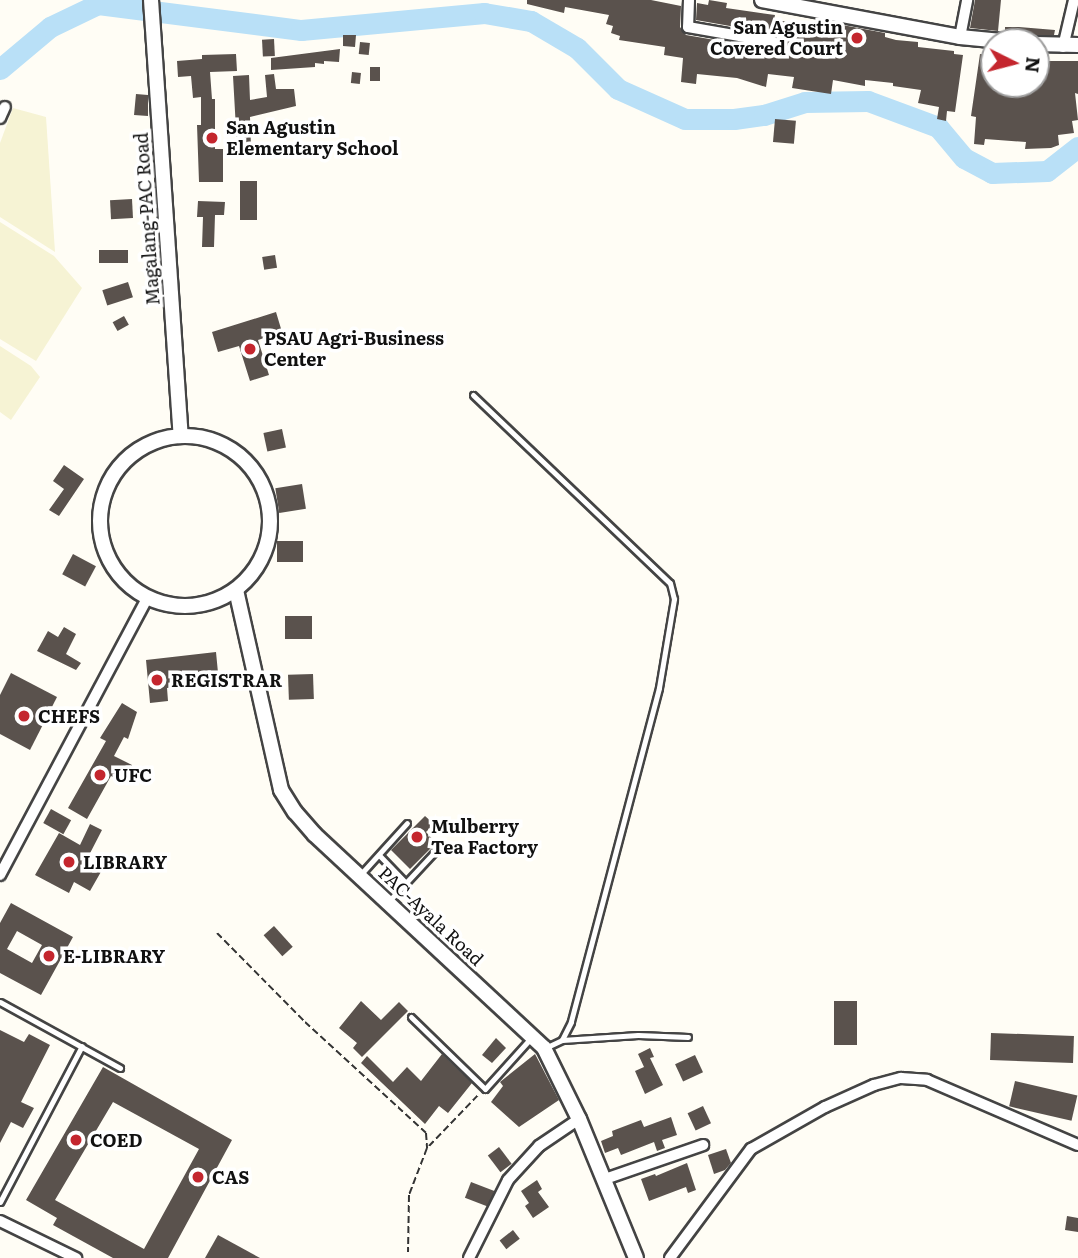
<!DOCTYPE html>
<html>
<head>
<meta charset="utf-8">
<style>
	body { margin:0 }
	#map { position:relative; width:1078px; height:1258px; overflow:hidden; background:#fffdf5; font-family:Literata,serif }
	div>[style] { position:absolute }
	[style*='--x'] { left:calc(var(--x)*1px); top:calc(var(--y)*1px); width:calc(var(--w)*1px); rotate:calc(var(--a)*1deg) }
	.farmland>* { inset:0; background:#f6f3d4 }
	.river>* { height:21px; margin:-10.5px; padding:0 10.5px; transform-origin:10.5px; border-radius:10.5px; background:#b9e0f7 }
	.building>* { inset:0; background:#5a524d; transform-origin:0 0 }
	.path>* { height:2px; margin-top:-1px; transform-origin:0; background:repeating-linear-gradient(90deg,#333 0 7px,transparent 0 10.5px) }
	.roads { filter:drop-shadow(2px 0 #444) drop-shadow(-2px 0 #444) drop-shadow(0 2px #444) drop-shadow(0 -2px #444) }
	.service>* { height:5px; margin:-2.5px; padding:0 2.5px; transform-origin:2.5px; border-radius:2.5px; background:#fff }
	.minor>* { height:10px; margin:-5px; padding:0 5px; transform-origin:5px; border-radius:5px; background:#fff }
	.tertiary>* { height:14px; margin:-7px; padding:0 7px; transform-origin:7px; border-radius:7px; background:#fff }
	.tertiary>.ring { margin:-7px; padding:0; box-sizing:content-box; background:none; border:14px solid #fff; border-radius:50% }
	.dots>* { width:19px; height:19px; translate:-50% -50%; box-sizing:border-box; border:4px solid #fff; border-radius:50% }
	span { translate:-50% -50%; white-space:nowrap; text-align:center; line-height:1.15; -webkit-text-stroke:7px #fff; paint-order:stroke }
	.poi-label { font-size:18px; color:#111; font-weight:700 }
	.right { translate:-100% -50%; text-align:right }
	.left { translate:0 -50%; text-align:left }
	.street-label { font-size:18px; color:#111 }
	.north { position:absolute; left:980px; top:28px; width:70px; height:70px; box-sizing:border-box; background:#fff; border:2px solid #a0a0a0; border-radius:50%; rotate:96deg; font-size:19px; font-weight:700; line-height:28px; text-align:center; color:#111 }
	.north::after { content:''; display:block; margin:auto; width:24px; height:32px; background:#c4262e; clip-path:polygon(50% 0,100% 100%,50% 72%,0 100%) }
</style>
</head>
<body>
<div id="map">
	<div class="farmland">
		<div style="clip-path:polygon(13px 108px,46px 117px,55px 252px,0 217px,0 143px)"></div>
		<div style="clip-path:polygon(0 222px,54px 256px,82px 288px,36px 361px,0 339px)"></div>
		<div style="clip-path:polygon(0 346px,31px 366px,40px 377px,11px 420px,0 412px)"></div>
	</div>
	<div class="river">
		<div style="--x:0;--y:69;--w:65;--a:-40"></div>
		<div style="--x:50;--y:27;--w:53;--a:-25.6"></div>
		<div style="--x:98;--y:4;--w:205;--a:7.3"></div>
		<div style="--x:301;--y:30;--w:184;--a:-5.3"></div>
		<div style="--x:484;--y:13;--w:48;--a:9.7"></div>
		<div style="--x:531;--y:21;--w:53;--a:30.4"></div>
		<div style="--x:577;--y:48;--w:58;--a:45"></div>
		<div style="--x:618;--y:89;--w:73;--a:24.1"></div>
		<div style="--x:685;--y:119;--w:49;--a:0"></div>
		<div style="--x:734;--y:119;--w:30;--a:-8"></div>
		<div style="--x:764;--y:115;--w:43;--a:-17.6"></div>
		<div style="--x:805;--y:102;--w:63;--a:-0.9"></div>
		<div style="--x:868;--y:101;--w:75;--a:20.4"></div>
		<div style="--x:938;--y:127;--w:40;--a:50"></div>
		<div style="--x:964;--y:158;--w:32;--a:28"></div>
		<div style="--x:992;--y:173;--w:55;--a:-2.1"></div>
		<div style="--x:1047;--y:171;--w:39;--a:-38"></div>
	</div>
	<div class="building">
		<div style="clip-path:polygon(527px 0,651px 0,681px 6px,680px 27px,686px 35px,773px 50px,780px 46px,782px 40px,776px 34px,696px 20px,697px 3px,708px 5px,709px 0,727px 3px,726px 8px,775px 15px,774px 20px,831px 27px,832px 23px,885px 33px,885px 37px,896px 40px,918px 42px,918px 47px,954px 51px,954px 54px,963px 55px,955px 112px,947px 111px,946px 121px,937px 119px,939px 107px,918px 103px,921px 90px,893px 86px,893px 83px,865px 80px,865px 86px,833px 80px,831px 94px,792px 88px,794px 77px,768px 74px,766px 87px,737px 78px,697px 74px,696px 84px,681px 82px,683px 58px,664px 55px,665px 47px,619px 40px,620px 36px,611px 33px,613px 26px,606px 24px,609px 15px,565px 7px,564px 13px,527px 4px)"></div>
		<div style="clip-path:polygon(975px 0,1001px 0,998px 31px,970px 28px)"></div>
		<div style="clip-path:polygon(1005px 27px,1019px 27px,1055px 30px,1054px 35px,1032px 35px,1027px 42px,1021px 41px,1017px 34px,1005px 32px)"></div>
		<div style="clip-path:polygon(343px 35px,356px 35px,355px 47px,343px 46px)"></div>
		<div style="left:274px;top:39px;width:17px;height:12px;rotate:87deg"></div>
		<div style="left:360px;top:42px;width:10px;height:12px;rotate:6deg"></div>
		<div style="clip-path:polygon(340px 49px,339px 62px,324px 61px,324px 64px,315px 63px,315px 67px,271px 70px,271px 58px)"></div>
		<div style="clip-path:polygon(236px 54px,237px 71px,210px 72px,212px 99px,215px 99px,215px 149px,223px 149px,223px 182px,199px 182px,197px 125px,201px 125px,201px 97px,193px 98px,191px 76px,178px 77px,177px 61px,202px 59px,202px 55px)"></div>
		<div style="clip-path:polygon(980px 54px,994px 55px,994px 84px,1036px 84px,1036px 61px,1078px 61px,1078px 94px,1075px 93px,1078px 120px,1072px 121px,1074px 133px,1058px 135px,1059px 145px,1051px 148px,1025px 149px,1026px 142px,985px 139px,984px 145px,974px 144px,976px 117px,971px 116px)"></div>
		<div style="left:370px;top:67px;width:10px;height:14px"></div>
		<div style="left:352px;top:72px;width:9px;height:11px;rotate:6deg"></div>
		<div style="clip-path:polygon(274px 74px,276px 89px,294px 89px,296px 106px,250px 117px,251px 147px,237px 147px,233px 76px,249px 75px,250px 100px,267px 97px,265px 75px)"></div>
		<div style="clip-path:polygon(136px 94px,148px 95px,148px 116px,134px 115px)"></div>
		<div style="left:775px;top:119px;width:21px;height:23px;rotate:5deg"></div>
		<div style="left:240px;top:181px;width:17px;height:39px"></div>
		<div style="left:132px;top:199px;width:19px;height:22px;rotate:87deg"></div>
		<div style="clip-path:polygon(198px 201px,225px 202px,224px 215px,215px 215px,214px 247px,202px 247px,203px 217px,197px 217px)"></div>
		<div style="left:99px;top:250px;width:29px;height:13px"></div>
		<div style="left:275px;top:255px;width:13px;height:13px;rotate:81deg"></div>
		<div style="left:128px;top:282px;width:16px;height:27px;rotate:72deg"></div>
		<div style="clip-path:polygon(276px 312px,282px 332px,258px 340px,269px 375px,250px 381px,239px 346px,218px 352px,212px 332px)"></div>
		<div style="left:124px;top:316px;width:10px;height:13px;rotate:61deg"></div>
		<div style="left:282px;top:429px;width:19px;height:19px;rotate:78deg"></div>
		<div style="clip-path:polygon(64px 465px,84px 479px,59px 516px,49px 510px,64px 489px,53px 481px)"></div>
		<div style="left:302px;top:484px;width:25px;height:27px;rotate:81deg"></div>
		<div style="left:277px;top:541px;width:26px;height:21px"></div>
		<div style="left:73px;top:554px;width:26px;height:23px;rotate:28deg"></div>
		<div style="left:285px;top:616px;width:27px;height:23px"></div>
		<div style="clip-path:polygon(64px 627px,76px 634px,66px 654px,81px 663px,76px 670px,37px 651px,48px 631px,58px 637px)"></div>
		<div style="clip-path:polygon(216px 652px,219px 683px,167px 688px,168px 701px,150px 703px,146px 660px)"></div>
		<div style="clip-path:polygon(11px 673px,57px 697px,30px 750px,0 734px,0 695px)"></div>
		<div style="left:313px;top:674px;width:25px;height:25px;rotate:88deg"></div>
		<div style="clip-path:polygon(122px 703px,137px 712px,128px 739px,124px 737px,114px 756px,132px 765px,123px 782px,111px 776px,87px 819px,68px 808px,106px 741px,100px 738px)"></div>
		<div style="left:51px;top:809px;width:23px;height:16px;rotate:29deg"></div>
		<div style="clip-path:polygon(425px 816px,434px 824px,426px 832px,436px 843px,410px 869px,391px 850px)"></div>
		<div style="clip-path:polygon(90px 824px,102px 830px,86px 861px,102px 870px,90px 891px,74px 882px,69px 893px,35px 875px,59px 833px,80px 845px)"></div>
		<div style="clip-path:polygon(evenodd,11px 903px,73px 937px,41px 995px,0 973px,0 923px,11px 903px,17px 931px,42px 945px,32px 963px,7px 949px,17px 931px)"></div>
		<div style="left:274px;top:926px;width:28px;height:14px;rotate:48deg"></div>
		<div style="clip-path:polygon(361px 1001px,381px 1020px,399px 1002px,408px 1011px,362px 1057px,353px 1048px,357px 1043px,339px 1028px)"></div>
		<div style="left:834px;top:1001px;width:23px;height:44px"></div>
		<div style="clip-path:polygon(0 1030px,24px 1042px,29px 1034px,50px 1045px,21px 1102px,34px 1108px,23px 1128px,11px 1122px,0 1143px)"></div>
		<div style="left:991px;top:1033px;width:83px;height:27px;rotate:2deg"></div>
		<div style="clip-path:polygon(496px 1038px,506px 1048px,492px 1063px,482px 1055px)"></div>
		<div style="clip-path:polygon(650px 1048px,654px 1057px,650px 1058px,663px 1085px,645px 1094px,635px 1071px,644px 1067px,638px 1054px)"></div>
		<div style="clip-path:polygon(442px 1054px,472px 1083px,448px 1113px,439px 1106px,425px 1124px,361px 1063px,367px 1056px,393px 1082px,407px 1067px,421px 1081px)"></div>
		<div style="clip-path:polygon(535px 1054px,559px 1100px,519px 1127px,491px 1102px,503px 1086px,500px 1082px)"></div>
		<div style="left:695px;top:1055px;width:19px;height:22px;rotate:65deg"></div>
		<div style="clip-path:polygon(evenodd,103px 1067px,232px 1140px,168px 1258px,113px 1258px,53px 1225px,57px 1218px,26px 1200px,103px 1067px,113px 1102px,199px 1149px,144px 1249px,55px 1200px,113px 1102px)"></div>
		<div style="left:1015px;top:1081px;width:64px;height:26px;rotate:13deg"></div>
		<div style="left:703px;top:1106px;width:19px;height:17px;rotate:65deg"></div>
		<div style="clip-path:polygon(671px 1117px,677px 1135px,662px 1140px,665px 1148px,657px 1151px,654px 1142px,621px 1155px,618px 1148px,605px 1153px,601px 1141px,613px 1136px,612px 1131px,641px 1120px,644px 1127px)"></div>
		<div style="left:499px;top:1147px;width:21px;height:14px;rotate:53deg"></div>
		<div style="clip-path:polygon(726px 1149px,731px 1163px,725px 1170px,714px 1174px,708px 1155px)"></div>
		<div style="clip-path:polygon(687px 1163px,696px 1190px,688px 1193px,686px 1187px,649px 1201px,641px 1179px,655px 1174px,656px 1176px)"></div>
		<div style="clip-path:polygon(537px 1180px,542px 1189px,538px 1192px,549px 1207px,533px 1218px,525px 1206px,529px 1203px,521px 1191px)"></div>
		<div style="left:471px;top:1182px;width:25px;height:17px;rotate:21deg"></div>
		<div style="clip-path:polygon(1067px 1216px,1078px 1218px,1078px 1232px,1065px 1230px)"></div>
		<div style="left:513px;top:1230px;width:11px;height:17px;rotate:52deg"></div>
		<div style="clip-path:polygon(218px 1235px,260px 1258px,205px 1258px)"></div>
	</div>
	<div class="path">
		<div style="--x:217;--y:933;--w:125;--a:45.3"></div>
		<div style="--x:305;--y:1022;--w:164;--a:42.5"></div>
		<div style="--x:426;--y:1133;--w:15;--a:86"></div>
		<div style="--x:427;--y:1148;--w:50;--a:111"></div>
		<div style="--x:409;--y:1195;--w:57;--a:91"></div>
		<div style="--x:429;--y:1146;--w:72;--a:-46.1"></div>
	</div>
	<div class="roads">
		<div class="service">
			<div style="--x:473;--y:395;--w:272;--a:43.7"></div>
			<div style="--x:670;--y:583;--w:16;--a:76"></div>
			<div style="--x:674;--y:599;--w:90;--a:99.6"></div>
			<div style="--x:659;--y:688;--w:345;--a:104.8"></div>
			<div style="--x:571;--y:1022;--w:20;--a:117"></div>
			<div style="--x:562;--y:1040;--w:17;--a:155"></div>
			<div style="--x:379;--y:855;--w:37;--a:46"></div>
			<div style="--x:360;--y:875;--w:70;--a:-47.9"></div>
			<div style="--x:388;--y:902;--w:78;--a:-47.1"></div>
			<div style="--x:0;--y:1002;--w:137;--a:28.8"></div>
			<div style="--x:411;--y:1017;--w:103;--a:44.2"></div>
			<div style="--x:485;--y:1089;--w:69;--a:-48"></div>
			<div style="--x:562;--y:1040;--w:76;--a:-3.8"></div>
			<div style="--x:638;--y:1035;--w:50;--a:2.3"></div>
			<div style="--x:0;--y:1202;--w:176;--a:-62.3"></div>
		</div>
		<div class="minor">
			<div style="--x:689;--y:0;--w:27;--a:92"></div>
			<div style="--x:688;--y:27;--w:87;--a:9.9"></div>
			<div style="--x:960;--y:37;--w:38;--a:-79"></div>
			<div style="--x:1063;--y:47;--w:48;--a:-76.8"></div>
			<div style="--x:0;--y:118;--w:12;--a:-66"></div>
			<div style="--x:0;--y:875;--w:314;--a:-62"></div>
			<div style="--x:605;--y:1179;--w:104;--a:-19.1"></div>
			<div style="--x:0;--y:1221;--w:85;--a:26"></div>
			<div style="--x:469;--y:1258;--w:87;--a:-63.4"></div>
			<div style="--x:508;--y:1180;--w:46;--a:-47.6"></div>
			<div style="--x:539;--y:1146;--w:48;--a:-34"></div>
			<div style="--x:670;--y:1258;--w:136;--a:-53.4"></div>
			<div style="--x:751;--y:1149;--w:85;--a:-29.6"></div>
			<div style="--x:825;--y:1107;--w:54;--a:-24.2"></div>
			<div style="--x:874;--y:1085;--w:28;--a:-15"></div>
			<div style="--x:901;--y:1078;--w:26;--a:4"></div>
			<div style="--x:927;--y:1080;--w:164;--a:23.3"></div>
		</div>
		<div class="tertiary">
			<div style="--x:151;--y:0;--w:437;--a:86.1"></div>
			<div style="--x:762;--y:0;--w:201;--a:10.6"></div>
			<div style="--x:960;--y:37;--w:52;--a:5.5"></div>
			<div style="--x:1036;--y:44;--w:42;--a:1.4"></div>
			<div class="ring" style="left:100px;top:436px;width:156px;height:156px"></div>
			<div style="--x:236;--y:590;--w:205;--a:77.3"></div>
			<div style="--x:281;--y:790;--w:26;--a:58"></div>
			<div style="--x:295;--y:812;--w:30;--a:49"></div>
			<div style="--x:315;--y:835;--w:313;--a:42.9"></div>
			<div style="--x:544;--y:1048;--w:79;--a:63.8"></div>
			<div style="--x:579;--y:1119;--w:150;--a:67.7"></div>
		</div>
	</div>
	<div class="dots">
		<div style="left:857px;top:38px;background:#c4262e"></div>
		<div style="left:212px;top:138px;background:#c4262e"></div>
		<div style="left:250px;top:349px;background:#c4262e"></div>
		<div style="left:157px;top:680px;background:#c4262e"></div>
		<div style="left:24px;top:716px;background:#c4262e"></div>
		<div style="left:100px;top:775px;background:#c4262e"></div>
		<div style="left:417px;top:837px;background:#c4262e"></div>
		<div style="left:69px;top:862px;background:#c4262e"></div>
		<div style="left:49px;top:956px;background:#c4262e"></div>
		<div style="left:76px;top:1140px;background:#c4262e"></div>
		<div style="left:198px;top:1177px;background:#c4262e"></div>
	</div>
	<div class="poi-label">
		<span class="right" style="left:843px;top:38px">San Agustin<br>Covered Court</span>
		<span class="left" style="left:226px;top:138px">San Agustin<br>Elementary School</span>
		<span class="left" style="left:264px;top:349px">PSAU Agri-Business<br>Center</span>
		<span class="left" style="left:171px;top:680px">REGISTRAR</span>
		<span class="left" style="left:38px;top:716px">CHEFS</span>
		<span class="left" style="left:114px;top:775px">UFC</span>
		<span class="left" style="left:431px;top:837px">Mulberry<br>Tea Factory</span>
		<span class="left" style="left:83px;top:862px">LIBRARY</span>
		<span class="left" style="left:63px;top:956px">E-LIBRARY</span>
		<span class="left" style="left:90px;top:1140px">COED</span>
		<span class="left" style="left:212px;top:1177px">CAS</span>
	</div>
	<div class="street-label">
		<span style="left:147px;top:219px;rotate:-94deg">Magalang-PAC Road</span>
		<span style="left:431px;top:916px;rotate:43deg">PAC-Ayala Road</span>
	</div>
	<div class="north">N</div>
</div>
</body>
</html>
